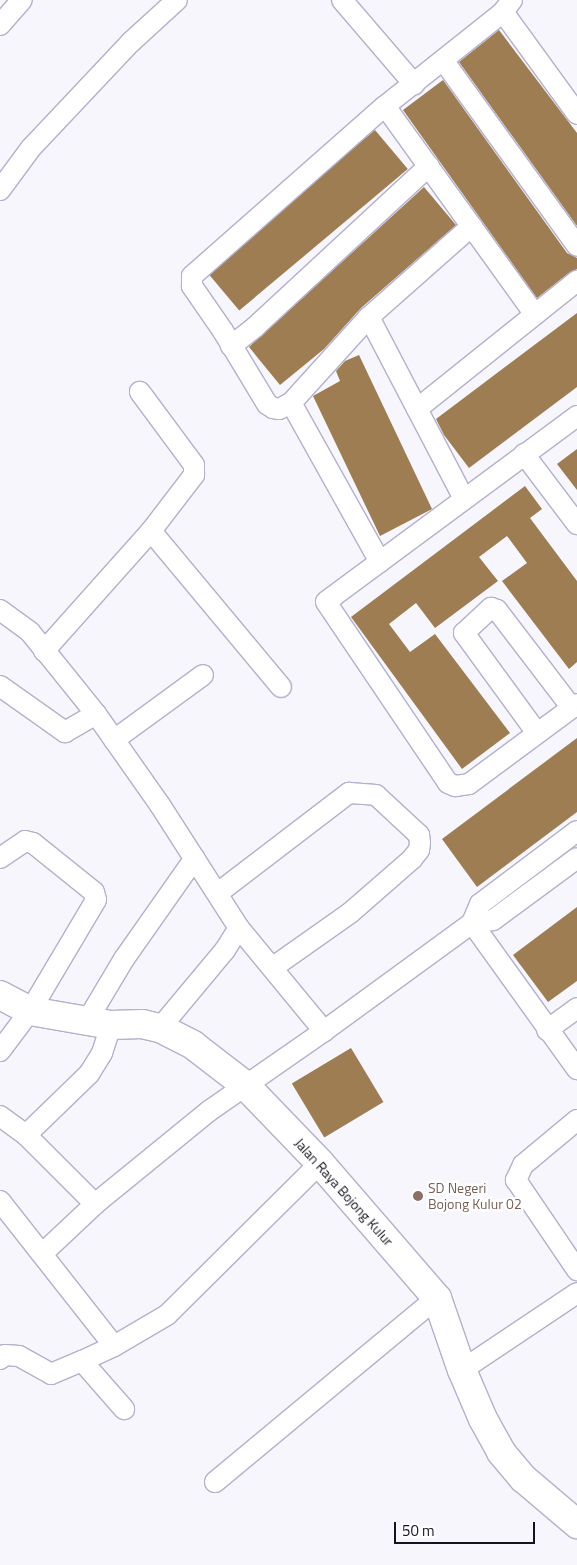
<!DOCTYPE html>
<html>
<head>
<meta charset="utf-8">
<style>
	body { margin:0 }
	#map { position:relative; width:577px; height:1565px; overflow:hidden; background:#f6f6fc; font-family:"Titillium Web",sans-serif }
	div>[style] { position:absolute }
	[style*='--x'] { left:calc(var(--x)*1px); top:calc(var(--y)*1px); width:calc(var(--w)*1px); rotate:calc(var(--a)*1deg) }
	.building>* { inset:0; background:#9d7d51; transform-origin:0 0 }
	.roads { filter:drop-shadow(1px 0 #b4b0cd) drop-shadow(-1px 0 #b4b0cd) drop-shadow(0 1px #b4b0cd) drop-shadow(0 -1px #b4b0cd) }
	.minor>* { height:20px; margin:-10px; padding:0 10px; transform-origin:10px; border-radius:10px; background:#fff }
	.secondary>* { height:28px; margin:-14px; padding:0 14px; transform-origin:14px; border-radius:14px; background:#fff }
	.dots>* { width:14px; height:14px; translate:-50% -50%; box-sizing:border-box; border:2px solid #fff; border-radius:50% }
	span { translate:-50% -50%; white-space:nowrap; text-align:center; line-height:1.15; -webkit-text-stroke:5px #fff; paint-order:stroke }
	.education-label { font-size:14px; color:#785e54 }
	.left { translate:0 -50%; text-align:left }
	.street-label { font-size:14px; color:#14121c }
	.scale { position:absolute; left:394px; top:1522px; width:141px; height:22px; box-sizing:border-box; border:2px solid #14121c; border-top:0; padding-left:6px; font-size:15px; line-height:18px; white-space:nowrap; color:#14121c; -webkit-text-stroke:4px #fff; paint-order:stroke }
</style>
</head>
<body>
<div id="map">
	<div class="building">
		<div style="clip-path:polygon(499px 30px,577px 133px,577px 226px,459px 62px)"></div>
		<div style="clip-path:polygon(443px 80px,567px 253px,577px 258px,577px 269px,570px 272px,537px 298px,403px 110px)"></div>
		<div style="left:375px;top:130px;width:51px;height:220px;rotate:50deg"></div>
		<div style="clip-path:polygon(424px 187px,456px 225px,361px 308px,324px 349px,280px 385px,249px 347px)"></div>
		<div style="clip-path:polygon(577px 313px,577px 387px,469px 468px,444px 435px,436px 419px)"></div>
		<div style="clip-path:polygon(359px 355px,432px 509px,380px 536px,313px 396px,340px 381px,336px 371px,345px 361px)"></div>
		<div style="clip-path:polygon(577px 449px,577px 490px,557px 464px)"></div>
		<div style="clip-path:polygon(525px 486px,542px 509px,530px 518px,577px 581px,577px 662px,569px 669px,502px 581px,527px 563px,507px 536px,479px 557px,498px 581px,435px 628px,416px 603px,389px 624px,410px 652px,435px 634px,510px 733px,462px 769px,351px 617px)"></div>
		<div style="clip-path:polygon(577px 738px,577px 812px,477px 887px,442px 839px)"></div>
		<div style="clip-path:polygon(577px 907px,577px 981px,548px 1002px,513px 955px)"></div>
		<div style="left:351px;top:1048px;width:63px;height:69px;rotate:59deg"></div>
	</div>
	<div class="roads">
		<div class="minor">
			<div style="--x:342;--y:0;--w:111;--a:49.4"></div>
			<div style="--x:503;--y:12;--w:126;--a:54"></div>
			<div style="--x:0;--y:25;--w:33;--a:-49"></div>
			<div style="--x:443;--y:60;--w:229;--a:54.2"></div>
			<div style="--x:385;--y:106;--w:257;--a:54.3"></div>
			<div style="--x:0;--y:190;--w:52;--a:-53.6"></div>
			<div style="--x:31;--y:148;--w:146;--a:-46.7"></div>
			<div style="--x:131;--y:42;--w:62;--a:-42.4"></div>
			<div style="--x:369;--y:317;--w:205;--a:62.4"></div>
			<div style="--x:231;--y:346;--w:31;--a:-38"></div>
			<div style="--x:255;--y:327;--w:237;--a:-42.8"></div>
			<div style="--x:291;--y:403;--w:13;--a:153"></div>
			<div style="--x:279;--y:409;--w:6;--a:-171"></div>
			<div style="--x:273;--y:408;--w:7;--a:-146"></div>
			<div style="--x:267;--y:404;--w:85;--a:-121.1"></div>
			<div style="--x:223;--y:331;--w:55;--a:-124.6"></div>
			<div style="--x:192;--y:286;--w:10;--a:-90"></div>
			<div style="--x:192;--y:276;--w:257;--a:-41.4"></div>
			<div style="--x:385;--y:106;--w:151;--a:-38.5"></div>
			<div style="--x:503;--y:12;--w:15;--a:-53"></div>
			<div style="--x:417;--y:409;--w:205;--a:-38.7"></div>
			<div style="--x:577;--y:416;--w:312;--a:143.5"></div>
			<div style="--x:326;--y:602;--w:218;--a:56"></div>
			<div style="--x:448;--y:783;--w:8;--a:23"></div>
			<div style="--x:455;--y:786;--w:14;--a:-8"></div>
			<div style="--x:469;--y:784;--w:134;--a:-36.5"></div>
			<div style="--x:524;--y:454;--w:88;--a:52.9"></div>
			<div style="--x:151;--y:531;--w:203;--a:50.2"></div>
			<div style="--x:380;--y:562;--w:182;--a:-119.2"></div>
			<div style="--x:291;--y:403;--w:116;--a:-47.8"></div>
			<div style="--x:369;--y:317;--w:137;--a:-41.5"></div>
			<div style="--x:0;--y:610;--w:37;--a:36"></div>
			<div style="--x:30;--y:632;--w:105;--a:51.2"></div>
			<div style="--x:96;--y:714;--w:111;--a:54.9"></div>
			<div style="--x:160;--y:805;--w:146;--a:57.3"></div>
			<div style="--x:239;--y:928;--w:134;--a:50.5"></div>
			<div style="--x:44;--y:651;--w:161;--a:-48.3"></div>
			<div style="--x:151;--y:531;--w:71;--a:-52.5"></div>
			<div style="--x:194;--y:475;--w:10;--a:-90"></div>
			<div style="--x:194;--y:465;--w:91;--a:-126.5"></div>
			<div style="--x:0;--y:686;--w:80;--a:35.3"></div>
			<div style="--x:65;--y:732;--w:36;--a:-30"></div>
			<div style="--x:537;--y:733;--w:124;--a:-126.1"></div>
			<div style="--x:464;--y:633;--w:37;--a:-43"></div>
			<div style="--x:491;--y:608;--w:6;--a:18"></div>
			<div style="--x:497;--y:610;--w:123;--a:52.6"></div>
			<div style="--x:114;--y:740;--w:110;--a:-36.1"></div>
			<div style="--x:0;--y:858;--w:30;--a:-34"></div>
			<div style="--x:25;--y:841;--w:8;--a:14"></div>
			<div style="--x:33;--y:843;--w:78;--a:38.8"></div>
			<div style="--x:94;--y:892;--w:8;--a:76"></div>
			<div style="--x:96;--y:900;--w:129;--a:120.7"></div>
			<div style="--x:30;--y:1011;--w:50;--a:126.9"></div>
			<div style="--x:218;--y:893;--w:165;--a:-37.4"></div>
			<div style="--x:349;--y:793;--w:27;--a:4"></div>
			<div style="--x:376;--y:795;--w:59;--a:42.9"></div>
			<div style="--x:419;--y:835;--w:8;--a:83"></div>
			<div style="--x:420;--y:843;--w:7;--a:98"></div>
			<div style="--x:419;--y:850;--w:11;--a:128"></div>
			<div style="--x:412;--y:859;--w:82;--a:138.9"></div>
			<div style="--x:350;--y:913;--w:95;--a:144.8"></div>
			<div style="--x:472;--y:923;--w:180;--a:54.3"></div>
			<div style="--x:472;--y:923;--w:21;--a:-67"></div>
			<div style="--x:480;--y:904;--w:121;--a:-37"></div>
			<div style="--x:87;--y:1021;--w:72;--a:-59.2"></div>
			<div style="--x:124;--y:959;--w:123;--a:-54.9"></div>
			<div style="--x:160;--y:1028;--w:102;--a:-50.2"></div>
			<div style="--x:225;--y:950;--w:26;--a:-58"></div>
			<div style="--x:547;--y:1030;--w:37;--a:-36"></div>
			<div style="--x:0;--y:1116;--w:32;--a:36"></div>
			<div style="--x:26;--y:1135;--w:88;--a:-44.1"></div>
			<div style="--x:89;--y:1074;--w:25;--a:-58"></div>
			<div style="--x:102;--y:1053;--w:29;--a:-72"></div>
			<div style="--x:577;--y:1120;--w:70;--a:140.2"></div>
			<div style="--x:523;--y:1165;--w:17;--a:115"></div>
			<div style="--x:516;--y:1180;--w:109;--a:55.9"></div>
			<div style="--x:26;--y:1135;--w:98;--a:45"></div>
			<div style="--x:0;--y:1201;--w:184;--a:51.8"></div>
			<div style="--x:42;--y:1254;--w:73;--a:-43.3"></div>
			<div style="--x:95;--y:1204;--w:147;--a:-39.2"></div>
			<div style="--x:209;--y:1111;--w:140;--a:-34.8"></div>
			<div style="--x:324;--y:1031;--w:183;--a:-36.1"></div>
			<div style="--x:472;--y:923;--w:21;--a:-8"></div>
			<div style="--x:493;--y:920;--w:104;--a:-36.4"></div>
			<div style="--x:0;--y:1359;--w:6;--a:-39"></div>
			<div style="--x:5;--y:1355;--w:14;--a:4"></div>
			<div style="--x:19;--y:1356;--w:37;--a:29"></div>
			<div style="--x:51;--y:1374;--w:34;--a:-23"></div>
			<div style="--x:82;--y:1361;--w:64;--a:48.8"></div>
			<div style="--x:82;--y:1361;--w:35;--a:-25"></div>
			<div style="--x:114;--y:1346;--w:61;--a:-30.3"></div>
			<div style="--x:167;--y:1315;--w:216;--a:-44.8"></div>
			<div style="--x:462;--y:1370;--w:138;--a:-33.8"></div>
			<div style="--x:215;--y:1482;--w:288;--a:-39.7"></div>
		</div>
		<div class="secondary">
			<div style="--x:0;--y:995;--w:34;--a:28"></div>
			<div style="--x:30;--y:1011;--w:82;--a:9.8"></div>
			<div style="--x:111;--y:1025;--w:31;--a:-2"></div>
			<div style="--x:142;--y:1024;--w:18;--a:13"></div>
			<div style="--x:160;--y:1028;--w:37;--a:27"></div>
			<div style="--x:193;--y:1045;--w:66;--a:37.6"></div>
			<div style="--x:245;--y:1085;--w:108;--a:46.1"></div>
			<div style="--x:320;--y:1163;--w:179;--a:49.1"></div>
			<div style="--x:437;--y:1298;--w:76;--a:70.9"></div>
			<div style="--x:462;--y:1370;--w:53;--a:66.8"></div>
			<div style="--x:483;--y:1419;--w:38;--a:61"></div>
			<div style="--x:501;--y:1452;--w:35;--a:50"></div>
			<div style="--x:524;--y:1479;--w:70;--a:40.3"></div>
		</div>
	</div>
	<div class="dots">
		<div style="left:418px;top:1196px;background:#8d6e63"></div>
	</div>
	<div class="education-label">
		<span class="left" style="left:428px;top:1196px">SD Negeri<br>Bojong Kulur 02</span>
	</div>
	<div class="street-label">
		<span style="left:344px;top:1192px;rotate:48deg">Jalan Raya Bojong Kulur</span>
	</div>
	<div class="scale">50 m</div>
</div>
</body>
</html>
